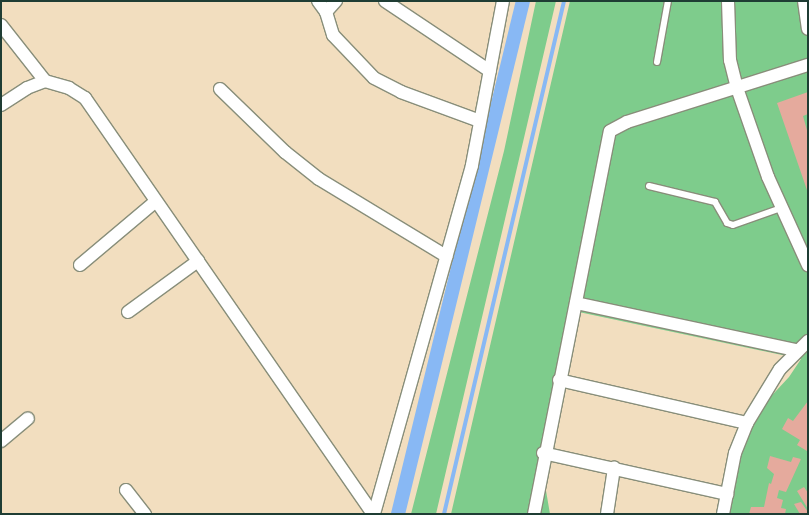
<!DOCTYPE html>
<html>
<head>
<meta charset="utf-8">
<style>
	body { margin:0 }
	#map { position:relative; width:809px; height:515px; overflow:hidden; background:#f2debf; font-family:Sriracha,sans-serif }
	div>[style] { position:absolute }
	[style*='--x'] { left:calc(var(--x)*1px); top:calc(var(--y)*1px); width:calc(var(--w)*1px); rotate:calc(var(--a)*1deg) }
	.green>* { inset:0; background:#7ecc8c }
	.stream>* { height:4px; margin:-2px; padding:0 2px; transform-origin:2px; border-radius:2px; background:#88b8f4 }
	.canal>* { height:14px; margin:-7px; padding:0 7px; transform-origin:7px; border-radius:7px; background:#88b8f4 }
	.building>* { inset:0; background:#e5aa9d }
	.roads { filter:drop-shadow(1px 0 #888e7a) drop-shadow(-1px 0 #888e7a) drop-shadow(0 1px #888e7a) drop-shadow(0 -1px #888e7a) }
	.lane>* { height:6px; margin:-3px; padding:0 3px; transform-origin:3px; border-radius:3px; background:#fff }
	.street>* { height:12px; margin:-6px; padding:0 6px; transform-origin:6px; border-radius:6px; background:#fff }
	span { translate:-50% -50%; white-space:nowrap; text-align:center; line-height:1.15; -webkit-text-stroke:4px #fff; paint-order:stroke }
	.frame { position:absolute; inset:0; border:2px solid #1f3d34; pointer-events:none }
</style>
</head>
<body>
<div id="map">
	<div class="green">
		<div style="clip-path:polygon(536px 1px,556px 1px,436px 514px,411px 514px,504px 151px)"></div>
		<div style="clip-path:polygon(570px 1px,808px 1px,808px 514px,726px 514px,746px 423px,789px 377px,801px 359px,574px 311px,543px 473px,550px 514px,451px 514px)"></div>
	</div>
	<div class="stream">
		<div style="--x:444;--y:514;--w:527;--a:-76.83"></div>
	</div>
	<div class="canal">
		<div style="--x:398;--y:514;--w:528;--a:-76.31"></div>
	</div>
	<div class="building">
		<div style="clip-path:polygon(808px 92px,808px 114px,803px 116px,808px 134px,808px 193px,777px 103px)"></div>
		<div style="clip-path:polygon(808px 401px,808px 450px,807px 451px,797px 445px,800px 440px,782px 429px,788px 418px,793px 421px)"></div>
		<div style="clip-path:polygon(770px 456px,791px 462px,793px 457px,801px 459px,786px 492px,779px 490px,777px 498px,783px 500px,781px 508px,786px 509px,785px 514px,749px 514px,751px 507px,764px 507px,769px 483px,771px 484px,774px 474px,767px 468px)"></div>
		<div style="clip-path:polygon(804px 487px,808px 493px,808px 509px,797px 491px)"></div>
		<div style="clip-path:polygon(801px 502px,808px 512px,808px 514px,800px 514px,794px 504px)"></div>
	</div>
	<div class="roads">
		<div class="lane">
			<div style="--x:657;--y:62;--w:62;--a:-79.8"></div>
			<div style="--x:649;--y:186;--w:68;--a:13.6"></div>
			<div style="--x:715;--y:202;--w:24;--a:60"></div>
			<div style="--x:727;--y:223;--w:6;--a:18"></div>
			<div style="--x:733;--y:225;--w:51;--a:-19.5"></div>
		</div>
		<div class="street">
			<div style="--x:318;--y:1;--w:14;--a:54"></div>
			<div style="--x:326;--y:12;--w:24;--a:73"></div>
			<div style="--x:333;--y:35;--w:59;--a:46.4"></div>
			<div style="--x:374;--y:78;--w:30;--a:27"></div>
			<div style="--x:401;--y:92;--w:84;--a:20.2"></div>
			<div style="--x:385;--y:1;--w:126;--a:33.7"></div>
			<div style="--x:728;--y:1;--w:59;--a:88.1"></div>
			<div style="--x:730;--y:60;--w:29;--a:76"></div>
			<div style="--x:737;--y:88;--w:94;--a:70.8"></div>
			<div style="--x:768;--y:177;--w:97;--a:65.6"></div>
			<div style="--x:804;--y:1;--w:28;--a:82"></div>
			<div style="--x:326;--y:12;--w:15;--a:-48"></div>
			<div style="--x:1;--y:25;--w:71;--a:51.8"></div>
			<div style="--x:220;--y:89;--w:91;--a:44.1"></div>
			<div style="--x:285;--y:152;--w:43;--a:38.5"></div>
			<div style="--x:319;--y:179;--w:149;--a:31.2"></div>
			<div style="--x:1;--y:105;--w:31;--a:-33"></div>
			<div style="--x:27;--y:88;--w:19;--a:-21"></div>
			<div style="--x:45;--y:81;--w:25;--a:16"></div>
			<div style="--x:69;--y:88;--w:19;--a:32"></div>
			<div style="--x:85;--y:98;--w:506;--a:55.3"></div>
			<div style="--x:80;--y:265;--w:99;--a:-40.1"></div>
			<div style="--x:576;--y:303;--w:225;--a:12.1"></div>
			<div style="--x:128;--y:312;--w:87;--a:-36.1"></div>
			<div style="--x:559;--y:380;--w:193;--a:12.9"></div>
			<div style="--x:1;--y:441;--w:35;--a:-40"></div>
			<div style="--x:543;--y:453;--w:189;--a:12.6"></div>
			<div style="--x:126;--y:490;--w:31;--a:52"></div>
			<div style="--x:374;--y:514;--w:362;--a:-74.3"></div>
			<div style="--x:472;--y:165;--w:167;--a:-79.3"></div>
			<div style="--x:534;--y:514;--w:390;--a:-78.8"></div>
			<div style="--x:610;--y:131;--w:19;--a:-28"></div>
			<div style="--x:627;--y:122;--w:190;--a:-17.5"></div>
			<div style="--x:607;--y:514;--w:47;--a:-81.3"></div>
			<div style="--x:723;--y:514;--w:62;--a:-78.9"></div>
			<div style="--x:735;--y:453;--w:32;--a:-68"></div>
			<div style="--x:747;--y:423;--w:63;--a:-58.6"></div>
			<div style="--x:780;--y:369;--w:40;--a:-45"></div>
		</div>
	</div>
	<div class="frame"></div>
</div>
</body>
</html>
